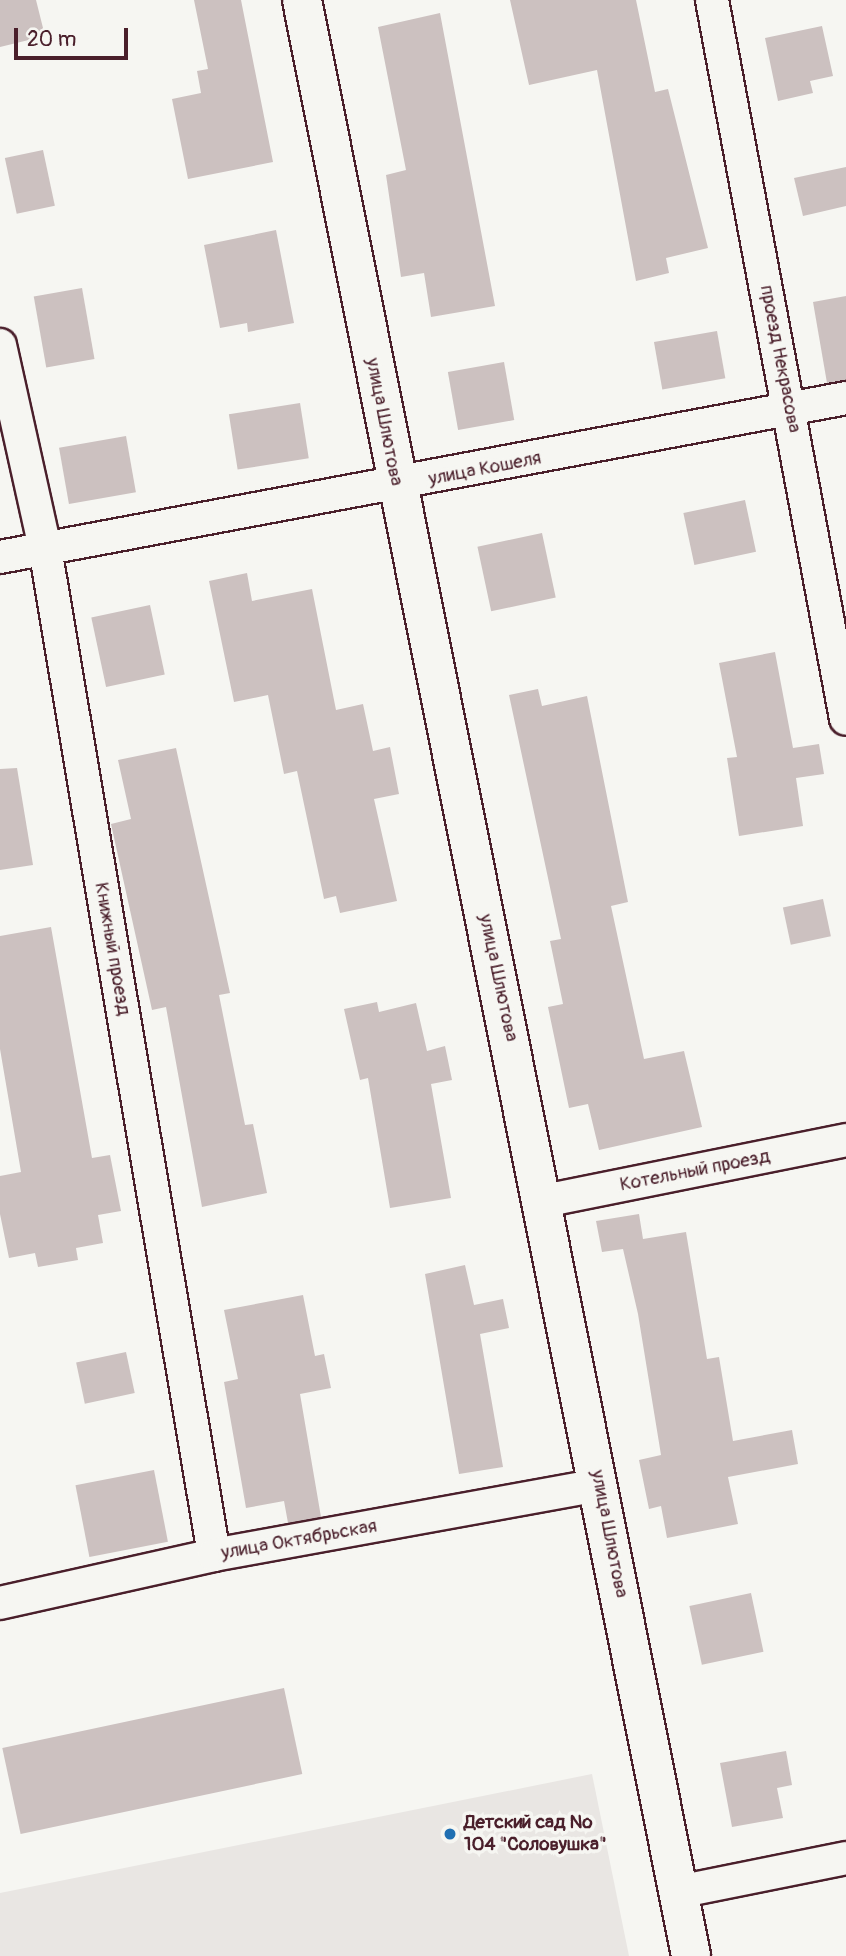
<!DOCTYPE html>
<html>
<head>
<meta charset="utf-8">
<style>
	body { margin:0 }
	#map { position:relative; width:846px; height:1956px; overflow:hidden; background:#f6f6f2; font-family:Pangolin,sans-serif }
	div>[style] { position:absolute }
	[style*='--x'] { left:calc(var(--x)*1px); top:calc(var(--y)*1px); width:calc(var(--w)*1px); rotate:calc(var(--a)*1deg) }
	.built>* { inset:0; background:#e9e6e3 }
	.building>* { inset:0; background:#ccc1c0; transform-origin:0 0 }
	.roads { filter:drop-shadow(2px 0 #4a1f2b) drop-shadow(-2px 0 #4a1f2b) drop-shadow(0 2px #4a1f2b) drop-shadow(0 -2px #4a1f2b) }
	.minor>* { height:32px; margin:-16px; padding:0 16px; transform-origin:16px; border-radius:16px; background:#f6f6f2 }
	.secondary>* { height:38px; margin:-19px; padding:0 19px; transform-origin:19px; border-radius:19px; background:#f6f6f2 }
	.dots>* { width:19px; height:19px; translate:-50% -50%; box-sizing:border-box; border:4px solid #f6f6f2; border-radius:50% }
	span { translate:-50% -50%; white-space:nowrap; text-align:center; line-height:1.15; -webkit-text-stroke:7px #f6f6f2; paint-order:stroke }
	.street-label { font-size:19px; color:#4a1f2b }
	.poi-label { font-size:19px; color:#4a1f2b; font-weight:700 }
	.left { translate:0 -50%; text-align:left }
	.scale { position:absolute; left:14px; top:28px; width:114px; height:32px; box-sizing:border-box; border:4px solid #4a1f2b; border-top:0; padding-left:9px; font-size:21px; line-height:24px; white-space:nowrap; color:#4a1f2b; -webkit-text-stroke:5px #f6f6f2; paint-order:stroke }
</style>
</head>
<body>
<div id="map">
	<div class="built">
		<div style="clip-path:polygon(592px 1774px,629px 1956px,0 1956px,0 1893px)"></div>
	</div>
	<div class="building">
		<div style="clip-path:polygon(0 0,36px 0,45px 36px,0 47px)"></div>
		<div style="clip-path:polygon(194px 0,241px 0,273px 162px,188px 179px,172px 99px,201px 93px,197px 71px,208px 69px)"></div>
		<div style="clip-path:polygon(510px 0,636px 0,655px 92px,668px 89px,708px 248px,666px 258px,669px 273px,636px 281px,597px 70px,529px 85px)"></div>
		<div style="clip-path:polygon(440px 13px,495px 306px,431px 317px,424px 273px,401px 277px,386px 175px,406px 170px,378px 27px)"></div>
		<div style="clip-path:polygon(822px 26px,833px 76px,810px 81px,813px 93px,778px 101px,765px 38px)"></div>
		<div style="left:43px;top:150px;width:57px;height:39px;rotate:78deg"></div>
		<div style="clip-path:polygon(846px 167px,846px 206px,803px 216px,794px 178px)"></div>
		<div style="clip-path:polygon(276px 230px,294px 323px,248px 332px,247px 323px,220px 328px,204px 245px)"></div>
		<div style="left:82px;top:288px;width:72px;height:49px;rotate:80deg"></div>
		<div style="clip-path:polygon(846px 296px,846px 380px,827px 383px,813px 302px)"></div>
		<div style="left:717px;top:331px;width:48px;height:64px;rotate:80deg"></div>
		<div style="left:504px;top:362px;width:59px;height:57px;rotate:80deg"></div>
		<div style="left:300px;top:403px;width:56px;height:72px;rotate:81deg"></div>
		<div style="left:126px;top:436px;width:57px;height:68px;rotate:80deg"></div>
		<div style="left:745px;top:500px;width:53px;height:63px;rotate:78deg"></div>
		<div style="left:542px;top:533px;width:66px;height:66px;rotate:78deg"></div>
		<div style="clip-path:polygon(247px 573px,252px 601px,312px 589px,336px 710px,363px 704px,373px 751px,390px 747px,399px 794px,374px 799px,397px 901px,340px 913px,336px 896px,324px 899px,297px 771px,284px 774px,268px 695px,234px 702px,209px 581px)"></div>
		<div style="left:150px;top:605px;width:71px;height:60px;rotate:78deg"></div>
		<div style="clip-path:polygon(775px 652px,793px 748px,819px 744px,824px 774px,796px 778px,803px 826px,739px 836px,727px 758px,737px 757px,719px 663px)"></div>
		<div style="clip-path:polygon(538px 689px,542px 706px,587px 696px,628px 902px,611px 906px,644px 1059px,684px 1051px,702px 1127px,599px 1150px,588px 1104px,569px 1108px,548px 1007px,563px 1004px,550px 941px,561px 939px,509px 695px)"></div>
		<div style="clip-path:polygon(176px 748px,230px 993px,219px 995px,245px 1125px,253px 1124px,267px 1193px,202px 1207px,166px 1007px,152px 1010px,111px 824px,131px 819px,118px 760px)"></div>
		<div style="clip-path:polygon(17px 768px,33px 865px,0 870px,0 769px)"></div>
		<div style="left:823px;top:899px;width:38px;height:41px;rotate:78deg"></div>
		<div style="clip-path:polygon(51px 927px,92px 1158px,110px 1155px,121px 1211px,98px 1215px,103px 1243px,76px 1248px,78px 1260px,38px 1267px,35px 1253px,9px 1258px,0 1214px,0 1176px,21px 1172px,0 1049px,0 936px)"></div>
		<div style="clip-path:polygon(377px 1002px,379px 1012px,416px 1003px,427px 1051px,445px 1046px,452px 1080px,431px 1084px,451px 1198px,390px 1208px,368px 1078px,360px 1080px,344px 1009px)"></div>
		<div style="clip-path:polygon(639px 1214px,643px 1239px,686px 1232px,707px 1359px,719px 1357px,733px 1441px,792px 1430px,798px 1464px,728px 1477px,738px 1524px,667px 1538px,661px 1506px,649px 1509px,639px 1460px,661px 1455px,638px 1314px,623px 1249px,602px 1252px,596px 1221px)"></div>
		<div style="clip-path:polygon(465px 1265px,474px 1305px,503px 1299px,509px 1328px,480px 1334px,503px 1467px,459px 1474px,425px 1274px)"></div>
		<div style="clip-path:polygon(303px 1295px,315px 1356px,324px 1354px,331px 1388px,300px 1394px,321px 1517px,288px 1523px,284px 1501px,246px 1508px,224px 1382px,238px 1379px,224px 1310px)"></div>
		<div style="left:126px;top:1352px;width:42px;height:51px;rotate:78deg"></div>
		<div style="left:154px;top:1470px;width:73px;height:80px;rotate:79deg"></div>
		<div style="left:751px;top:1593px;width:60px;height:63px;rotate:78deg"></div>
		<div style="left:284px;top:1688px;width:88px;height:288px;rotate:78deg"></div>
		<div style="clip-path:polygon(786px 1751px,792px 1785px,777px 1788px,783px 1818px,732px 1827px,720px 1763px)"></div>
	</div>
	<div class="roads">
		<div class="minor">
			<div style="--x:712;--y:0;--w:731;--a:79.44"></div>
			<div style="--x:0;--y:345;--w:208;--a:77.5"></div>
			<div style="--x:45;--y:548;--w:1021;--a:80.47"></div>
			<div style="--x:0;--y:557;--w:861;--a:-10.64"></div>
			<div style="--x:544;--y:1201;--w:308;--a:-11.4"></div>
			<div style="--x:0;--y:1603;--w:219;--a:-12.6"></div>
			<div style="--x:214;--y:1555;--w:392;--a:-10.3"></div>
			<div style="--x:678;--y:1892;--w:171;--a:-11.4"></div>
		</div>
		<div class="secondary">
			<div style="--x:302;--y:0;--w:1994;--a:78.75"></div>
		</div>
	</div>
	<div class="dots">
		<div style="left:450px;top:1834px;background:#1f6fb2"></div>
	</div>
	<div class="street-label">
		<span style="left:780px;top:359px;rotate:79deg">проезд Некрасова</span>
		<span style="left:384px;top:422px;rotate:79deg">улица Шлютова</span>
		<span style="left:485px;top:469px;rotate:-11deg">улица Кошеля</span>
		<span style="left:112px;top:949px;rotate:80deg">Книжный проезд</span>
		<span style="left:498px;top:978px;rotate:78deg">улица Шлютова</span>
		<span style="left:695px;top:1171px;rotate:-11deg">Котельный проезд</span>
		<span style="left:609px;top:1534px;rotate:79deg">улица Шлютова</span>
		<span style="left:299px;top:1540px;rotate:-10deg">улица Октябрьская</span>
	</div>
	<div class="poi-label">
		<span class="left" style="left:464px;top:1834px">Детский сад №<br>104 "Соловушка"</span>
	</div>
	<div class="scale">20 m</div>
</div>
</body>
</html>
